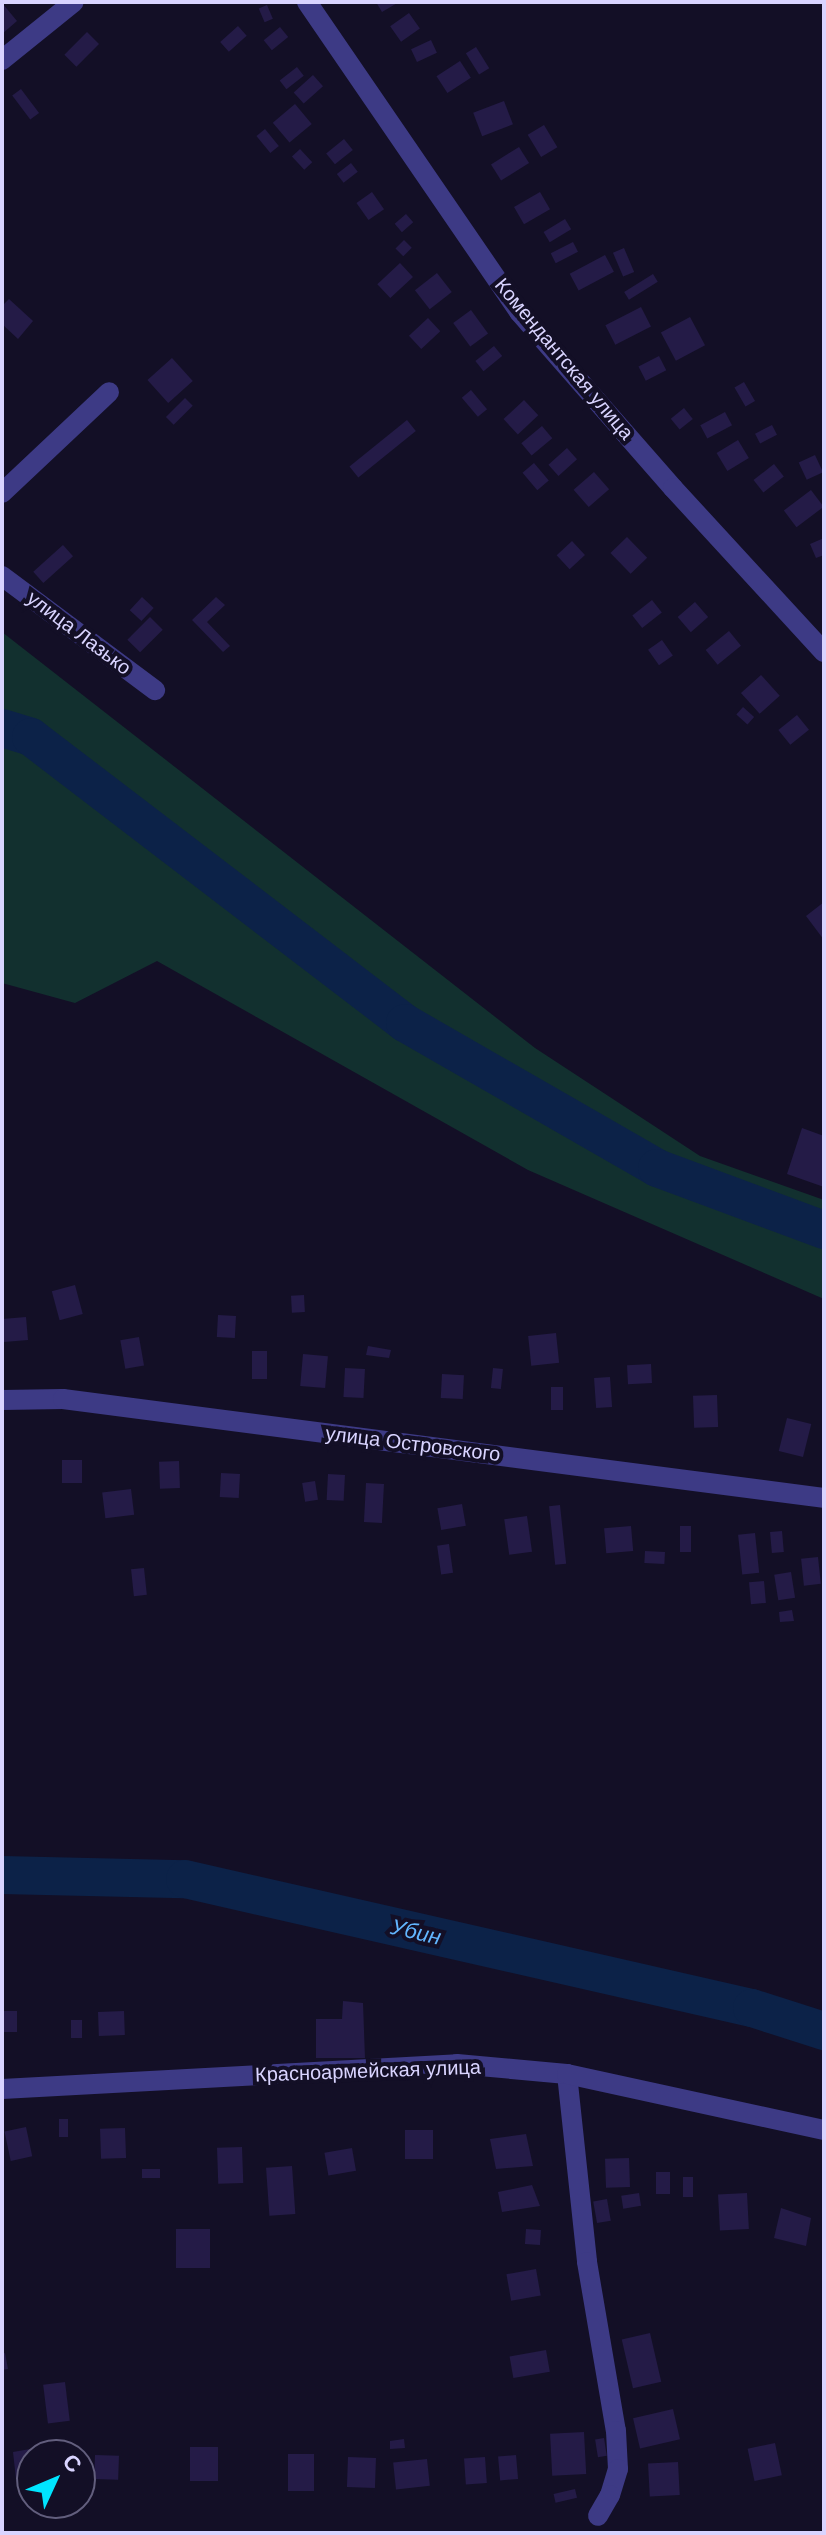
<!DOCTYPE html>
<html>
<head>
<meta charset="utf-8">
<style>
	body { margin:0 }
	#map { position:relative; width:826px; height:2535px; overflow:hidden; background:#130f26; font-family:Helvetica,sans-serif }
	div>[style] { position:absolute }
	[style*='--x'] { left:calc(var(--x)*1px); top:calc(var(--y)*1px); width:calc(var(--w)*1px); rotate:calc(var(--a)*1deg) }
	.green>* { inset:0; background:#12302f }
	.river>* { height:38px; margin:-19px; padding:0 19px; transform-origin:19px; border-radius:19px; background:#0c2248 }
	.building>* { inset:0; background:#241b47; transform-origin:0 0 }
	.minor>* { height:20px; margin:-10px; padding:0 10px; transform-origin:10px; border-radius:10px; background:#3d3a85 }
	span { translate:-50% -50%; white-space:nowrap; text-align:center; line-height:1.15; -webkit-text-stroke:8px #130f26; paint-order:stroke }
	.street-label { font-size:20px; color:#d9d4ff }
	.water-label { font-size:22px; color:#62b6ff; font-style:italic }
	.frame { position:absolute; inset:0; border:4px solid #d9d4ff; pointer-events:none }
	.north { position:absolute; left:16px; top:2439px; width:80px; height:80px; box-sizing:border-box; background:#130f26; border:2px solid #625e7d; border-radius:50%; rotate:46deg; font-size:22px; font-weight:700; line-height:32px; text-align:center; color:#d9d4ff }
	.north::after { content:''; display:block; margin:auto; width:28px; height:36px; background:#00e5ff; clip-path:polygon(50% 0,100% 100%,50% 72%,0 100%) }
</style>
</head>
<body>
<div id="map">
	<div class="green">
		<div style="clip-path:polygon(2px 632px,535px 1048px,700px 1156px,824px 1200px,824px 1299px,528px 1170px,157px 961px,75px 1003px,2px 983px)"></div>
	</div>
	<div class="river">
		<div style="--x:2;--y:728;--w:30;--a:17"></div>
		<div style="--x:31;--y:737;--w:471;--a:37.4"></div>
		<div style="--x:405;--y:1023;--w:291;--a:29.9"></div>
		<div style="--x:657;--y:1168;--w:178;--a:20.4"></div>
		<div style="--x:2;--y:1875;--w:183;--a:1.3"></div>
		<div style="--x:185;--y:1879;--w:581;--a:12.82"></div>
		<div style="--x:752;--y:2008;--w:76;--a:17.7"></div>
	</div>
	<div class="building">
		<div style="clip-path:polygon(376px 2px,399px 2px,382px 12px)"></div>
		<div style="clip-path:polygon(2px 3px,17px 21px,2px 34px)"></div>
		<div style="left:267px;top:5px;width:15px;height:9px;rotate:67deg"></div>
		<div style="left:409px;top:13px;width:19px;height:23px;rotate:55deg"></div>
		<div style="left:238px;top:26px;width:13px;height:24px;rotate:48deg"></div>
		<div style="left:280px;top:27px;width:13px;height:21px;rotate:51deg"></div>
		<div style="left:87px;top:32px;width:17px;height:32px;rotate:45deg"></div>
		<div style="left:431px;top:40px;width:14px;height:22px;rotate:65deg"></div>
		<div style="left:476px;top:47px;width:25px;height:12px;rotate:58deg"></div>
		<div style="left:460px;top:61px;width:20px;height:28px;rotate:57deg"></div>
		<div style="left:297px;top:67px;width:11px;height:22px;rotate:52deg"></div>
		<div style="left:313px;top:75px;width:15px;height:26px;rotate:48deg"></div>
		<div style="left:21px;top:89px;width:30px;height:11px;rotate:53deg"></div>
		<div style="left:504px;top:101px;width:25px;height:33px;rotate:69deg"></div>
		<div style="left:295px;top:104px;width:26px;height:29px;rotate:50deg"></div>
		<div style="left:544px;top:125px;width:26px;height:19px;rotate:59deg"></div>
		<div style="left:265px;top:129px;width:22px;height:11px;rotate:51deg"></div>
		<div style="left:344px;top:139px;width:14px;height:23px;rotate:51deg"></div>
		<div style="left:519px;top:147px;width:19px;height:33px;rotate:58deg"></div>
		<div style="left:300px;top:149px;width:18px;height:11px;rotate:47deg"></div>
		<div style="left:351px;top:163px;width:11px;height:18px;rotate:52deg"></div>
		<div style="left:372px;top:192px;width:21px;height:19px;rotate:55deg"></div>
		<div style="left:540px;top:192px;width:20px;height:30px;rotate:60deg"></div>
		<div style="left:406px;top:214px;width:11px;height:15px;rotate:49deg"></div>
		<div style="left:565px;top:219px;width:12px;height:25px;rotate:59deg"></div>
		<div style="left:404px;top:240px;width:11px;height:12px;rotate:45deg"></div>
		<div style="left:573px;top:242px;width:11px;height:25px;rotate:63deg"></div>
		<div style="left:624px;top:248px;width:26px;height:12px;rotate:67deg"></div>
		<div style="left:605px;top:255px;width:19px;height:40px;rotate:62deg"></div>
		<div style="left:400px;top:263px;width:19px;height:31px;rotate:47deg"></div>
		<div style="left:437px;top:273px;width:24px;height:28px;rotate:52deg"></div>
		<div style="left:653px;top:274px;width:9px;height:34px;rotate:58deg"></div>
		<div style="clip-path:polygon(9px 299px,33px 321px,18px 339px,2px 324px,2px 306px)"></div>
		<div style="left:641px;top:307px;width:22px;height:40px;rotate:63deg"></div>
		<div style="left:471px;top:310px;width:29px;height:22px;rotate:54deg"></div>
		<div style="left:690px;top:317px;width:32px;height:33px;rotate:62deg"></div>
		<div style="left:428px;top:318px;width:18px;height:26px;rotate:47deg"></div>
		<div style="left:494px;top:346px;width:13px;height:24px;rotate:51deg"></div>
		<div style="left:659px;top:356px;width:16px;height:23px;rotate:63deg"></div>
		<div style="left:172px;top:358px;width:31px;height:33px;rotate:48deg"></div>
		<div style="left:744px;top:382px;width:22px;height:11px;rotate:60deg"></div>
		<div style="left:471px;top:390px;width:25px;height:12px;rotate:50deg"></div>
		<div style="left:185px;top:398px;width:11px;height:27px;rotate:45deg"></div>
		<div style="left:524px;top:400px;width:21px;height:28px;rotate:47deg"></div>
		<div style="left:684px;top:408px;width:14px;height:17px;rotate:51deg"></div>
		<div style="left:725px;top:412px;width:15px;height:28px;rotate:62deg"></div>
		<div style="left:407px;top:420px;width:14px;height:74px;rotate:51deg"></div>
		<div style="left:772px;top:425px;width:11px;height:19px;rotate:63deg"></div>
		<div style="left:542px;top:426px;width:16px;height:27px;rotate:50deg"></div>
		<div style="left:738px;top:440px;width:21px;height:25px;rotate:59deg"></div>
		<div style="left:567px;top:448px;width:15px;height:25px;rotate:48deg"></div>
		<div style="left:815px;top:455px;width:19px;height:18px;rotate:65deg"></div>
		<div style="left:534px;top:463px;width:23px;height:15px;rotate:50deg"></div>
		<div style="left:774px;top:464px;width:16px;height:26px;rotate:52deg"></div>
		<div style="left:594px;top:472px;width:23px;height:27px;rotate:49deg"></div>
		<div style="left:811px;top:490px;width:21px;height:34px;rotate:53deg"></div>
		<div style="left:627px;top:537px;width:29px;height:23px;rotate:46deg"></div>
		<div style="clip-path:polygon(824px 538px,824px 555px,816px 558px,810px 544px)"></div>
		<div style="left:572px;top:541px;width:19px;height:21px;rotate:47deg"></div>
		<div style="left:63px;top:545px;width:15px;height:40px;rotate:48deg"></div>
		<div style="left:142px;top:597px;width:16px;height:18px;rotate:43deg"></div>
		<div style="clip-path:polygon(216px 597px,225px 605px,207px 622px,230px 646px,223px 652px,192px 620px)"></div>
		<div style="left:652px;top:600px;width:16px;height:25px;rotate:52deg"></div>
		<div style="left:695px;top:602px;width:20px;height:23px;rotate:49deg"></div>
		<div style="left:150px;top:617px;width:18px;height:32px;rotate:45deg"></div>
		<div style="left:729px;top:631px;width:19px;height:30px;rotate:51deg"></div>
		<div style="left:662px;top:640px;width:19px;height:17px;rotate:55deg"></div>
		<div style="left:761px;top:675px;width:28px;height:27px;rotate:48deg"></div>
		<div style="left:743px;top:707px;width:15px;height:10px;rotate:42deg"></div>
		<div style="left:797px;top:715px;width:19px;height:24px;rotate:51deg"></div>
		<div style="clip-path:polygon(824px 902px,824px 940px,806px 916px)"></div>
		<div style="clip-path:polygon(802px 1128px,824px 1136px,824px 1187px,787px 1174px)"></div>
		<div style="left:75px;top:1285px;width:30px;height:24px;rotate:75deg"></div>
		<div style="left:304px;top:1295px;width:17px;height:13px;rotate:87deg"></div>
		<div style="left:218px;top:1315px;width:18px;height:22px;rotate:3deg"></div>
		<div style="left:26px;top:1317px;width:23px;height:24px;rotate:85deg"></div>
		<div style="left:556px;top:1333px;width:30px;height:28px;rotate:84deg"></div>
		<div style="left:139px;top:1337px;width:29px;height:19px;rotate:80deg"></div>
		<div style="clip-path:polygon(368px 1346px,391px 1350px,389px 1358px,366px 1355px)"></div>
		<div style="left:252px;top:1351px;width:15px;height:28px"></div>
		<div style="left:303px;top:1354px;width:25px;height:32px;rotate:5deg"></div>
		<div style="left:651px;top:1364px;width:19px;height:24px;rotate:87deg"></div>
		<div style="left:345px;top:1368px;width:20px;height:29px;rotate:3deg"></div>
		<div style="left:493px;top:1368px;width:10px;height:20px;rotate:6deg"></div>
		<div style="left:442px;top:1374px;width:22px;height:24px;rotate:3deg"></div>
		<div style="left:610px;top:1377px;width:30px;height:16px;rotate:86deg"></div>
		<div style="left:551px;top:1387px;width:12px;height:23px"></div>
		<div style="left:717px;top:1395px;width:32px;height:24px;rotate:88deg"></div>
		<div style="left:787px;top:1418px;width:25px;height:34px;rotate:14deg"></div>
		<div style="left:82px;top:1460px;width:23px;height:20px;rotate:90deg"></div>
		<div style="left:179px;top:1461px;width:27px;height:20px;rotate:88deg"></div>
		<div style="left:221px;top:1473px;width:19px;height:24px;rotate:3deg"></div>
		<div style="left:328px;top:1474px;width:17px;height:26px;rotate:3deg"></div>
		<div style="left:315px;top:1481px;width:19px;height:13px;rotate:81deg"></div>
		<div style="left:366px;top:1483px;width:18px;height:39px;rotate:3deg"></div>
		<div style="left:131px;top:1489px;width:26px;height:29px;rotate:83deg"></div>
		<div style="left:462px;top:1504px;width:22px;height:25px;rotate:80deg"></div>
		<div style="left:560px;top:1505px;width:59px;height:11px;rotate:84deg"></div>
		<div style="left:527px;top:1516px;width:36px;height:23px;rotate:82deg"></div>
		<div style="left:631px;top:1526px;width:25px;height:27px;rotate:85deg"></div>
		<div style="left:680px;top:1526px;width:11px;height:26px"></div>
		<div style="left:782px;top:1531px;width:21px;height:12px;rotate:85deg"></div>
		<div style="left:755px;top:1533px;width:40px;height:17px;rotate:84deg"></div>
		<div style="left:449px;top:1544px;width:29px;height:12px;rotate:82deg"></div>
		<div style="left:645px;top:1551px;width:20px;height:12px;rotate:3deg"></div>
		<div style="left:818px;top:1557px;width:27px;height:17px;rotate:84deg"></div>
		<div style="left:144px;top:1568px;width:27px;height:13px;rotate:84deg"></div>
		<div style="left:791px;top:1572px;width:26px;height:17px;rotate:81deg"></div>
		<div style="left:764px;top:1581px;width:22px;height:15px;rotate:85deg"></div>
		<div style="clip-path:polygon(792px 1610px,794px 1621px,780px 1622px,779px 1612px)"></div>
		<div style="clip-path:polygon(343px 2001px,363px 2003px,365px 2058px,316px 2058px,316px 2019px,342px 2019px)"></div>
		<div style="left:2px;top:2011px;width:15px;height:21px"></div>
		<div style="left:124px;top:2011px;width:24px;height:26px;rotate:88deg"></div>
		<div style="left:71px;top:2020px;width:11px;height:18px"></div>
		<div style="left:59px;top:2119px;width:9px;height:18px"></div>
		<div style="left:26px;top:2127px;width:30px;height:22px;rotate:78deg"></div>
		<div style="left:125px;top:2128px;width:30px;height:25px;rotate:88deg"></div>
		<div style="left:405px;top:2130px;width:28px;height:29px"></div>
		<div style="clip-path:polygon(526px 2134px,533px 2166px,496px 2169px,490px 2139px)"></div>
		<div style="left:242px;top:2147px;width:36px;height:25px;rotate:88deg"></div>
		<div style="left:352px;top:2148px;width:23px;height:28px;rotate:80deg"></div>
		<div style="left:629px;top:2158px;width:29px;height:24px;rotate:88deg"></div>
		<div style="left:292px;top:2166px;width:48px;height:26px;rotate:86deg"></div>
		<div style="left:142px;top:2169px;width:18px;height:9px"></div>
		<div style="left:656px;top:2172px;width:14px;height:22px"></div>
		<div style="left:683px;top:2177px;width:10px;height:20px"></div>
		<div style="clip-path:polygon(532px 2185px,540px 2206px,502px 2212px,498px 2192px)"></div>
		<div style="left:639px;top:2193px;width:13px;height:18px;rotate:81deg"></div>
		<div style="left:747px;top:2193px;width:36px;height:29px;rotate:87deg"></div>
		<div style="left:607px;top:2199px;width:22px;height:14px;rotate:80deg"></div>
		<div style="clip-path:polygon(781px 2208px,811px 2218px,806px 2246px,774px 2238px)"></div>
		<div style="left:176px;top:2229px;width:34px;height:39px"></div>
		<div style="left:526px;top:2229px;width:15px;height:15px;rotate:4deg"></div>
		<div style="left:536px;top:2269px;width:27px;height:30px;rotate:80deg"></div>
		<div style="left:650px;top:2333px;width:50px;height:29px;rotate:77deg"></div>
		<div style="left:546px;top:2350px;width:22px;height:37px;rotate:80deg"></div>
		<div style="clip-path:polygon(5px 2353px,8px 2369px,2px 2370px,2px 2354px)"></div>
		<div style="left:65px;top:2382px;width:39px;height:22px;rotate:83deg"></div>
		<div style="left:673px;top:2409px;width:31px;height:41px;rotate:77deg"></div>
		<div style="left:584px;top:2432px;width:42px;height:34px;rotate:87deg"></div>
		<div style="left:604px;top:2438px;width:18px;height:9px;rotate:81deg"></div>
		<div style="clip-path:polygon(404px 2439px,405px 2448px,390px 2449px,390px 2441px)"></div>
		<div style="left:775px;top:2443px;width:33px;height:28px;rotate:78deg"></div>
		<div style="left:190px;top:2447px;width:28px;height:34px"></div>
		<div style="clip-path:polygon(36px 2448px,37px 2455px,32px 2455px,32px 2477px,16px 2479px,13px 2452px)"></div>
		<div style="left:288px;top:2454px;width:26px;height:37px"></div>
		<div style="left:95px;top:2455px;width:24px;height:24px;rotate:2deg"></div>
		<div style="left:516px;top:2455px;width:24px;height:18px;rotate:85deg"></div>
		<div style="left:348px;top:2457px;width:28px;height:30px;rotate:2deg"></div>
		<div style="left:485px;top:2457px;width:26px;height:21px;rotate:86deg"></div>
		<div style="left:427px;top:2459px;width:27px;height:34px;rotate:84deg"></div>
		<div style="left:678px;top:2462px;width:33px;height:30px;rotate:87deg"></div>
		<div style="left:575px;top:2489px;width:9px;height:22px;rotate:77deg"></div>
	</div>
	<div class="minor">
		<div style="--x:307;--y:2;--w:376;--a:55.6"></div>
		<div style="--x:519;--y:312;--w:234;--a:48.8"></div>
		<div style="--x:673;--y:488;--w:223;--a:47.4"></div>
		<div style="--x:2;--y:60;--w:92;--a:-38.9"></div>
		<div style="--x:2;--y:493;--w:147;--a:-43.3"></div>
		<div style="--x:2;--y:576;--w:191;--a:36.7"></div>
		<div style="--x:2;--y:1400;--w:61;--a:-0.9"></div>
		<div style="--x:63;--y:1399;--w:767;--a:7.41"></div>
		<div style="--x:567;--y:2074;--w:189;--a:83.9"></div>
		<div style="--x:587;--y:2262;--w:171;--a:80.3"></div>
		<div style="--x:616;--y:2431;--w:38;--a:87"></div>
		<div style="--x:618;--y:2469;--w:27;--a:107"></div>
		<div style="--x:610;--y:2495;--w:24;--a:120"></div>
		<div style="--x:2;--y:2089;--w:456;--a:-3.1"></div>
		<div style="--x:457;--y:2064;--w:110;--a:5.2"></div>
		<div style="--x:567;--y:2074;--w:263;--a:12.3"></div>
	</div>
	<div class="street-label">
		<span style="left:564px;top:359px;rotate:50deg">Комендантская улица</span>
		<span style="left:79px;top:633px;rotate:37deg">улица Лазько</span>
		<span style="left:413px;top:1444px;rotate:7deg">улица Островского</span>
		<span style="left:368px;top:2071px;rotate:-2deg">Красноармейская улица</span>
	</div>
	<div class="water-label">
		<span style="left:416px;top:1932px;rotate:13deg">Убин</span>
	</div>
	<div class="frame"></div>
	<div class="north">С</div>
</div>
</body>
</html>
